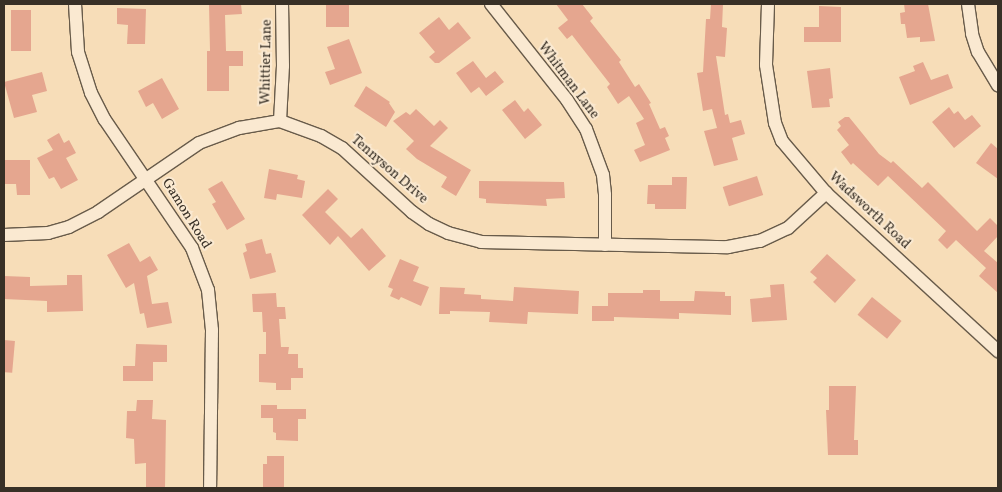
<!DOCTYPE html>
<html>
<head>
<meta charset="utf-8">
<style>
	body { margin:0 }
	#map { position:relative; width:1002px; height:492px; overflow:hidden; background:#f7ddb8; font-family:Vollkorn,serif }
	div>[style] { position:absolute }
	[style*='--x'] { left:calc(var(--x)*1px); top:calc(var(--y)*1px); width:calc(var(--w)*1px); rotate:calc(var(--a)*1deg) }
	.building>* { inset:0; background:#e5a68f; transform-origin:0 0 }
	.roads { filter:drop-shadow(1px 0 #685b4a) drop-shadow(-1px 0 #685b4a) drop-shadow(0 1px #685b4a) drop-shadow(0 -1px #685b4a) }
	.minor>* { height:12px; margin:-6px; padding:0 6px; transform-origin:6px; border-radius:6px; background:#fae9d1 }
	span { translate:-50% -50%; white-space:nowrap; text-align:center; line-height:1.15; -webkit-text-stroke:4px #fae9d1; paint-order:stroke }
	.street-label { font-size:14px; color:#383026 }
	.frame { position:absolute; inset:0; border:5px solid #383026; pointer-events:none }
</style>
</head>
<body>
<div id="map">
	<div class="building">
		<div style="clip-path:polygon(209px 4px,241px 4px,242px 14px,225px 15px,226px 51px,243px 51px,243px 66px,229px 66px,229px 91px,207px 91px,207px 51px,210px 51px)"></div>
		<div style="left:326px;top:4px;width:23px;height:23px"></div>
		<div style="clip-path:polygon(556px 4px,582px 4px,593px 18px,590px 21px,621px 60px,619px 62px,635px 87px,639px 84px,651px 103px,649px 104px,660px 129px,665px 127px,669px 136px,665px 138px,670px 150px,640px 162px,634px 150px,645px 145px,636px 123px,644px 119px,629px 96px,618px 104px,607px 87px,610px 84px,572px 35px,567px 39px,558px 28px,568px 20px)"></div>
		<div style="clip-path:polygon(711px 4px,723px 4px,722px 27px,727px 28px,725px 57px,716px 56px,725px 115px,728px 114px,730px 123px,741px 120px,745px 134px,732px 138px,738px 160px,714px 166px,704px 131px,717px 128px,712px 109px,703px 111px,697px 73px,703px 72px,706px 19px,710px 19px)"></div>
		<div style="clip-path:polygon(904px 4px,928px 4px,935px 41px,920px 42px,920px 37px,907px 38px,905px 24px,901px 24px,900px 13px,905px 12px)"></div>
		<div style="clip-path:polygon(819px 6px,841px 7px,841px 42px,804px 42px,804px 27px,819px 27px)"></div>
		<div style="clip-path:polygon(117px 8px,146px 9px,145px 44px,127px 44px,128px 25px,117px 24px)"></div>
		<div style="left:11px;top:10px;width:20px;height:41px"></div>
		<div style="clip-path:polygon(439px 17px,449px 30px,458px 22px,471px 38px,439px 63px,435px 63px,429px 57px,435px 52px,419px 33px)"></div>
		<div style="clip-path:polygon(349px 39px,362px 73px,330px 85px,325px 72px,335px 69px,327px 47px)"></div>
		<div style="clip-path:polygon(473px 61px,486px 78px,495px 71px,504px 82px,486px 96px,479px 87px,471px 93px,456px 73px)"></div>
		<div style="clip-path:polygon(923px 62px,931px 80px,948px 74px,953px 88px,910px 105px,899px 77px,915px 71px,913px 66px)"></div>
		<div style="clip-path:polygon(830px 68px,833px 98px,829px 99px,830px 107px,812px 108px,807px 71px)"></div>
		<div style="clip-path:polygon(42px 72px,47px 91px,32px 95px,37px 112px,14px 118px,4px 82px)"></div>
		<div style="clip-path:polygon(162px 78px,179px 109px,162px 119px,153px 103px,146px 107px,138px 91px)"></div>
		<div style="clip-path:polygon(366px 86px,390px 102px,389px 103px,395px 112px,386px 127px,354px 106px)"></div>
		<div style="clip-path:polygon(515px 100px,524px 112px,528px 108px,542px 125px,525px 139px,502px 110px)"></div>
		<div style="clip-path:polygon(949px 107px,954px 114px,958px 111px,965px 120px,972px 115px,981px 126px,954px 148px,932px 122px)"></div>
		<div style="clip-path:polygon(416px 109px,434px 126px,440px 120px,448px 128px,430px 146px,471px 170px,456px 196px,441px 187px,447px 177px,417px 159px,406px 149px,414px 141px,393px 121px,406px 112px,410px 115px)"></div>
		<div style="clip-path:polygon(845px 117px,849px 117px,879px 154px,891px 163px,893px 161px,922px 188px,928px 182px,977px 231px,990px 218px,998px 226px,998px 236px,984px 251px,998px 263px,998px 293px,979px 276px,986px 268px,956px 240px,947px 249px,938px 240px,946px 231px,888px 176px,878px 186px,853px 163px,851px 165px,841px 152px,849px 145px,837px 130px,841px 126px,838px 122px)"></div>
		<div style="clip-path:polygon(59px 133px,64px 143px,69px 140px,76px 153px,66px 158px,78px 180px,61px 189px,54px 177px,49px 179px,37px 158px,53px 150px,47px 140px)"></div>
		<div style="clip-path:polygon(991px 143px,998px 149px,998px 179px,976px 163px)"></div>
		<div style="clip-path:polygon(4px 160px,30px 160px,30px 195px,17px 195px,16px 184px,4px 184px)"></div>
		<div style="clip-path:polygon(269px 169px,298px 175px,297px 179px,305px 181px,302px 198px,277px 194px,276px 200px,264px 198px)"></div>
		<div style="left:757px;top:176px;width:20px;height:36px;rotate:72deg"></div>
		<div style="clip-path:polygon(672px 177px,687px 177px,686px 209px,655px 209px,655px 204px,647px 204px,648px 185px,672px 185px)"></div>
		<div style="clip-path:polygon(222px 181px,245px 219px,227px 230px,212px 204px,216px 202px,208px 189px)"></div>
		<div style="clip-path:polygon(479px 181px,564px 182px,565px 198px,546px 199px,547px 206px,486px 203px,486px 199px,479px 198px)"></div>
		<div style="clip-path:polygon(328px 189px,338px 199px,325px 212px,351px 238px,362px 228px,386px 256px,369px 271px,338px 236px,330px 245px,302px 215px)"></div>
		<div style="clip-path:polygon(262px 239px,266px 254px,271px 253px,276px 272px,250px 279px,243px 253px,247px 251px,245px 244px)"></div>
		<div style="clip-path:polygon(129px 243px,140px 262px,150px 256px,158px 270px,147px 276px,152px 304px,168px 302px,172px 323px,147px 328px,144px 313px,140px 314px,134px 283px,126px 288px,107px 255px)"></div>
		<div style="clip-path:polygon(827px 254px,856px 280px,835px 303px,813px 282px,817px 278px,810px 272px)"></div>
		<div style="clip-path:polygon(400px 259px,419px 267px,413px 281px,429px 287px,421px 306px,401px 297px,399px 300px,390px 296px,393px 289px,388px 287px)"></div>
		<div style="clip-path:polygon(67px 275px,82px 275px,83px 311px,47px 312px,47px 301px,4px 299px,4px 276px,30px 277px,30px 286px,67px 285px)"></div>
		<div style="clip-path:polygon(784px 284px,787px 320px,752px 322px,750px 299px,771px 297px,770px 285px)"></div>
		<div style="clip-path:polygon(440px 287px,465px 288px,464px 294px,481px 295px,481px 299px,513px 301px,514px 287px,579px 291px,578px 314px,528px 312px,527px 324px,489px 322px,490px 312px,450px 311px,450px 314px,439px 314px)"></div>
		<div style="clip-path:polygon(643px 290px,660px 290px,660px 301px,694px 301px,695px 291px,725px 292px,725px 296px,731px 296px,731px 315px,679px 313px,679px 319px,614px 317px,614px 321px,592px 321px,592px 306px,608px 306px,608px 293px,643px 293px)"></div>
		<div style="clip-path:polygon(276px 293px,277px 307px,285px 307px,286px 319px,279px 319px,281px 347px,289px 347px,288px 354px,298px 354px,298px 368px,303px 368px,303px 378px,291px 378px,291px 390px,276px 390px,276px 383px,259px 382px,259px 354px,266px 354px,266px 332px,263px 332px,262px 312px,253px 312px,252px 294px)"></div>
		<div style="left:872px;top:297px;width:38px;height:23px;rotate:39deg"></div>
		<div style="left:4px;top:340px;width:11px;height:32px;rotate:5deg"></div>
		<div style="clip-path:polygon(136px 344px,167px 345px,167px 362px,153px 362px,153px 381px,123px 381px,123px 366px,135px 366px)"></div>
		<div style="clip-path:polygon(829px 386px,856px 386px,854px 440px,858px 440px,858px 455px,828px 455px,826px 410px,829px 410px)"></div>
		<div style="clip-path:polygon(137px 400px,153px 400px,152px 419px,166px 420px,165px 488px,146px 488px,146px 463px,135px 464px,134px 439px,126px 438px,127px 411px,136px 411px)"></div>
		<div style="clip-path:polygon(261px 405px,277px 405px,277px 409px,306px 409px,306px 419px,298px 419px,298px 441px,276px 440px,276px 433px,273px 432px,273px 418px,261px 418px)"></div>
		<div style="clip-path:polygon(267px 456px,284px 456px,284px 488px,263px 488px,263px 464px,267px 464px)"></div>
	</div>
	<div class="roads">
		<div class="minor">
			<div style="--x:75;--y:4;--w:48;--a:86.4"></div>
			<div style="--x:78;--y:52;--w:43;--a:72.4"></div>
			<div style="--x:91;--y:93;--w:30;--a:63"></div>
			<div style="--x:105;--y:120;--w:155;--a:55.8"></div>
			<div style="--x:192;--y:248;--w:45;--a:69.1"></div>
			<div style="--x:208;--y:290;--w:40;--a:84.3"></div>
			<div style="--x:212;--y:330;--w:158;--a:90.7"></div>
			<div style="--x:491;--y:4;--w:122;--a:51.6"></div>
			<div style="--x:567;--y:100;--w:35;--a:57"></div>
			<div style="--x:586;--y:129;--w:49;--a:69.7"></div>
			<div style="--x:603;--y:175;--w:20;--a:84"></div>
			<div style="--x:605;--y:195;--w:50;--a:90"></div>
			<div style="--x:768;--y:4;--w:61;--a:91.9"></div>
			<div style="--x:766;--y:65;--w:59;--a:81.2"></div>
			<div style="--x:775;--y:123;--w:19;--a:69"></div>
			<div style="--x:782;--y:141;--w:68;--a:49.8"></div>
			<div style="--x:826;--y:193;--w:234;--a:42.6"></div>
			<div style="--x:968;--y:4;--w:30;--a:82"></div>
			<div style="--x:972;--y:34;--w:19;--a:72"></div>
			<div style="--x:978;--y:52;--w:39;--a:59"></div>
			<div style="--x:280;--y:121;--w:55;--a:-86.9"></div>
			<div style="--x:283;--y:66;--w:62;--a:-90.9"></div>
			<div style="--x:4;--y:235;--w:44;--a:-2.6"></div>
			<div style="--x:48;--y:233;--w:22;--a:-16"></div>
			<div style="--x:69;--y:227;--w:33;--a:-27"></div>
			<div style="--x:98;--y:212;--w:122;--a:-34.3"></div>
			<div style="--x:199;--y:143;--w:43;--a:-20.6"></div>
			<div style="--x:239;--y:128;--w:42;--a:-9.7"></div>
			<div style="--x:280;--y:121;--w:44;--a:20.1"></div>
			<div style="--x:321;--y:136;--w:24;--a:30"></div>
			<div style="--x:342;--y:148;--w:95;--a:42.4"></div>
			<div style="--x:412;--y:212;--w:21;--a:35"></div>
			<div style="--x:429;--y:224;--w:21;--a:25"></div>
			<div style="--x:448;--y:233;--w:34;--a:15"></div>
			<div style="--x:481;--y:242;--w:247;--a:1.2"></div>
			<div style="--x:728;--y:247;--w:33;--a:-11"></div>
			<div style="--x:760;--y:241;--w:31;--a:-25"></div>
			<div style="--x:788;--y:228;--w:52;--a:-42.6"></div>
		</div>
	</div>
	<div class="street-label">
		<span style="left:267px;top:62px;rotate:-89deg">Whittier Lane</span>
		<span style="left:568px;top:81px;rotate:53deg">Whitman Lane</span>
		<span style="left:389px;top:170px;rotate:41deg">Tennyson Drive</span>
		<span style="left:869px;top:211px;rotate:43deg">Wadsworth Road</span>
		<span style="left:186px;top:214px;rotate:58deg">Gamon Road</span>
	</div>
	<div class="frame"></div>
</div>
</body>
</html>
